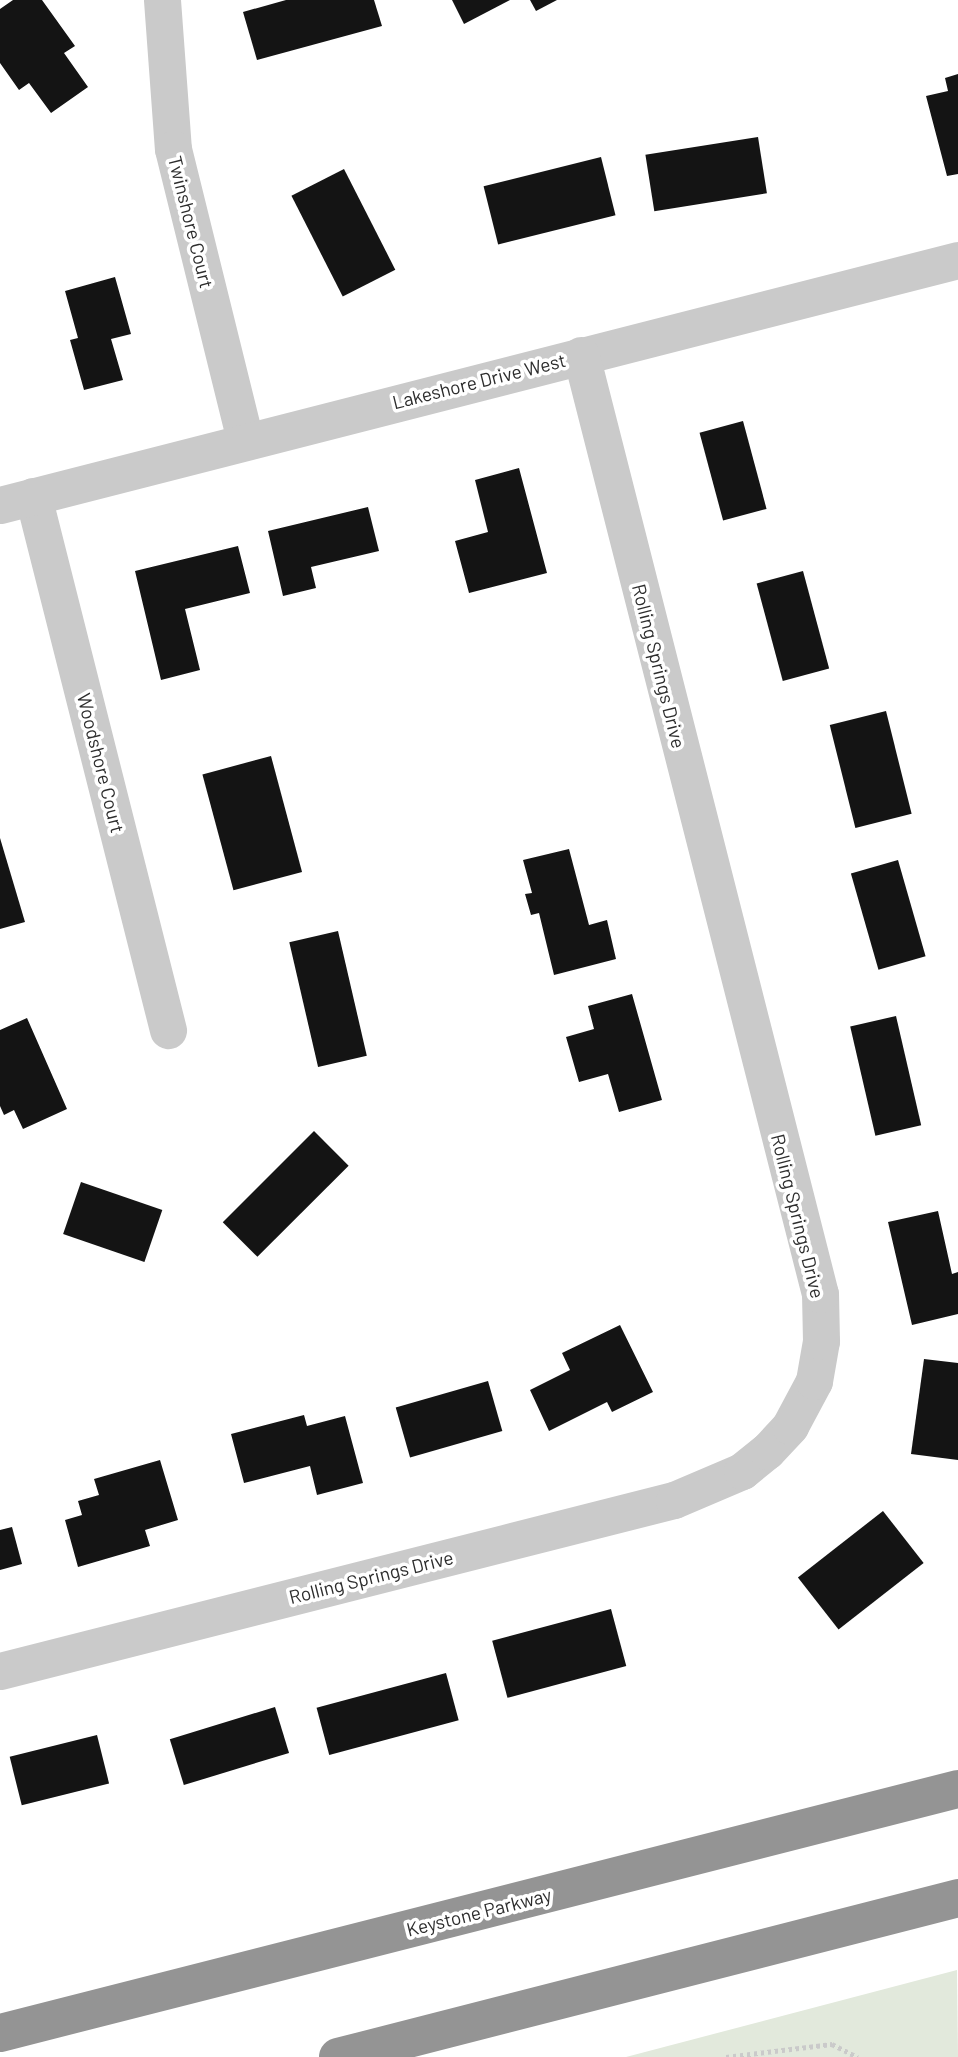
<!DOCTYPE html>
<html>
<head>
<meta charset="utf-8">
<style>
	body { margin:0 }
	#map { position:relative; width:958px; height:2057px; overflow:hidden; background:#fff; font-family:Barlow,sans-serif }
	div>[style] { position:absolute }
	[style*='--x'] { left:calc(var(--x)*1px); top:calc(var(--y)*1px); width:calc(var(--w)*1px); rotate:calc(var(--a)*1deg) }
	.green>* { inset:0; background:#e2e9dc }
	.building>* { inset:0; background:#141414; transform-origin:0 0 }
	.path>* { height:4.5px; margin-top:-2.25px; transform-origin:0; background:repeating-linear-gradient(90deg,#cacaca 0 3.5px,transparent 0 7px) }
	.street>* { height:37px; margin:-18.5px; padding:0 18.5px; transform-origin:18.5px; border-radius:18.5px; background:#cacaca }
	.highway>* { height:38px; margin:-19px; padding:0 19px; transform-origin:19px; border-radius:19px; background:#949494 }
	span { translate:-50% -50%; white-space:nowrap; text-align:center; line-height:1.15; -webkit-text-stroke:7px #fff; paint-order:stroke }
	.street-label { font-size:19px; color:#2d2d2d }
</style>
</head>
<body>
<div id="map">
	<div class="green">
		<div style="clip-path:polygon(957px 1970px,958px 2057px,626px 2057px)"></div>
	</div>
	<div class="building">
		<div style="clip-path:polygon(13px 0,42px 0,75px 46px,64px 53px,88px 87px,51px 113px,29px 83px,19px 90px,0 63px,0 9px)"></div>
		<div style="clip-path:polygon(286px 0,374px 0,382px 26px,257px 60px,243px 12px)"></div>
		<div style="clip-path:polygon(452px 0,510px 0,464px 24px)"></div>
		<div style="clip-path:polygon(530px 0,557px 0,536px 11px)"></div>
		<div style="clip-path:polygon(958px 74px,958px 174px,947px 176px,926px 96px,948px 91px,945px 78px)"></div>
		<div style="left:758px;top:137px;width:57px;height:114px;rotate:81deg"></div>
		<div style="left:601px;top:157px;width:60px;height:121px;rotate:76deg"></div>
		<div style="left:344px;top:169px;width:113px;height:59px;rotate:63deg"></div>
		<div style="clip-path:polygon(115px 277px,131px 334px,111px 339px,123px 380px,84px 390px,70px 340px,78px 338px,65px 291px)"></div>
		<div style="left:743px;top:421px;width:91px;height:45px;rotate:75deg"></div>
		<div style="clip-path:polygon(519px 468px,547px 573px,469px 593px,455px 541px,488px 532px,475px 480px)"></div>
		<div style="clip-path:polygon(368px 507px,379px 551px,311px 567px,316px 588px,283px 596px,268px 531px)"></div>
		<div style="clip-path:polygon(238px 546px,250px 593px,185px 609px,200px 670px,161px 680px,135px 571px)"></div>
		<div style="left:803px;top:571px;width:101px;height:48px;rotate:75deg"></div>
		<div style="left:886px;top:711px;width:106px;height:58px;rotate:76deg"></div>
		<div style="left:271px;top:756px;width:120px;height:71px;rotate:75deg"></div>
		<div style="clip-path:polygon(0 838px,25px 922px,0 929px)"></div>
		<div style="clip-path:polygon(569px 849px,589px 925px,607px 920px,616px 959px,554px 975px,539px 913px,531px 915px,525px 894px,532px 893px,523px 860px)"></div>
		<div style="left:898px;top:860px;width:100px;height:49px;rotate:74deg"></div>
		<div style="left:338px;top:931px;width:128px;height:50px;rotate:77deg"></div>
		<div style="clip-path:polygon(632px 994px,662px 1100px,619px 1112px,608px 1074px,579px 1082px,566px 1037px,594px 1029px,588px 1006px)"></div>
		<div style="left:896px;top:1016px;width:112px;height:47px;rotate:77deg"></div>
		<div style="clip-path:polygon(27px 1018px,67px 1109px,23px 1129px,14px 1110px,4px 1115px,0 1106px,0 1030px)"></div>
		<div style="left:314px;top:1131px;width:49px;height:129px;rotate:45deg"></div>
		<div style="left:81px;top:1182px;width:86px;height:55px;rotate:19deg"></div>
		<div style="clip-path:polygon(938px 1211px,952px 1274px,958px 1272px,958px 1314px,912px 1325px,888px 1222px)"></div>
		<div style="clip-path:polygon(620px 1325px,653px 1392px,612px 1412px,607px 1402px,549px 1431px,530px 1390px,570px 1370px,562px 1353px)"></div>
		<div style="clip-path:polygon(924px 1359px,958px 1363px,958px 1460px,911px 1454px)"></div>
		<div style="left:488px;top:1381px;width:52px;height:96px;rotate:74deg"></div>
		<div style="clip-path:polygon(304px 1415px,307px 1426px,345px 1416px,363px 1483px,317px 1495px,310px 1466px,244px 1483px,231px 1434px)"></div>
		<div style="clip-path:polygon(160px 1460px,178px 1520px,145px 1530px,150px 1546px,78px 1567px,65px 1520px,82px 1515px,78px 1501px,99px 1495px,94px 1479px)"></div>
		<div style="left:883px;top:1511px;width:66px;height:108px;rotate:52deg"></div>
		<div style="clip-path:polygon(12px 1527px,22px 1564px,0 1570px,0 1530px)"></div>
		<div style="left:611px;top:1609px;width:59px;height:123px;rotate:75deg"></div>
		<div style="left:446px;top:1673px;width:49px;height:134px;rotate:75deg"></div>
		<div style="left:275px;top:1707px;width:48px;height:110px;rotate:73deg"></div>
		<div style="left:97px;top:1735px;width:50px;height:90px;rotate:76deg"></div>
	</div>
	<div class="path">
		<div style="--x:726;--y:2057;--w:107;--a:-7"></div>
		<div style="--x:832;--y:2044;--w:29;--a:27"></div>
	</div>
	<div class="street">
		<div style="--x:162;--y:0;--w:149;--a:85.8"></div>
		<div style="--x:173;--y:149;--w:301;--a:76.1"></div>
		<div style="--x:33;--y:496;--w:551;--a:75.81"></div>
		<div style="--x:0;--y:505;--w:989;--a:-14.35"></div>
		<div style="--x:0;--y:1671;--w:695;--a:-14.24"></div>
		<div style="--x:674;--y:1500;--w:74;--a:-23.1"></div>
		<div style="--x:742;--y:1471;--w:32;--a:-39"></div>
		<div style="--x:767;--y:1451;--w:34;--a:-47"></div>
		<div style="--x:790;--y:1426;--w:51;--a:-61.9"></div>
		<div style="--x:814;--y:1381;--w:41;--a:-80.1"></div>
		<div style="--x:821;--y:1341;--w:47;--a:-91.2"></div>
		<div style="--x:820;--y:1294;--w:969;--a:-104.28"></div>
	</div>
	<div class="highway">
		<div style="--x:0;--y:2033;--w:989;--a:-14.29"></div>
		<div style="--x:338;--y:2057;--w:640;--a:-14.38"></div>
	</div>
	<div class="street-label">
		<span style="left:191px;top:222px;rotate:76deg">Twinshore Court</span>
		<span style="left:479px;top:381px;rotate:-14deg">Lakeshore Drive West</span>
		<span style="left:659px;top:666px;rotate:76deg">Rolling Springs Drive</span>
		<span style="left:101px;top:763px;rotate:76deg">Woodshore Court</span>
		<span style="left:798px;top:1216px;rotate:76deg">Rolling Springs Drive</span>
		<span style="left:371px;top:1577px;rotate:-14deg">Rolling Springs Drive</span>
		<span style="left:479px;top:1912px;rotate:-14deg">Keystone Parkway</span>
	</div>
</div>
</body>
</html>
